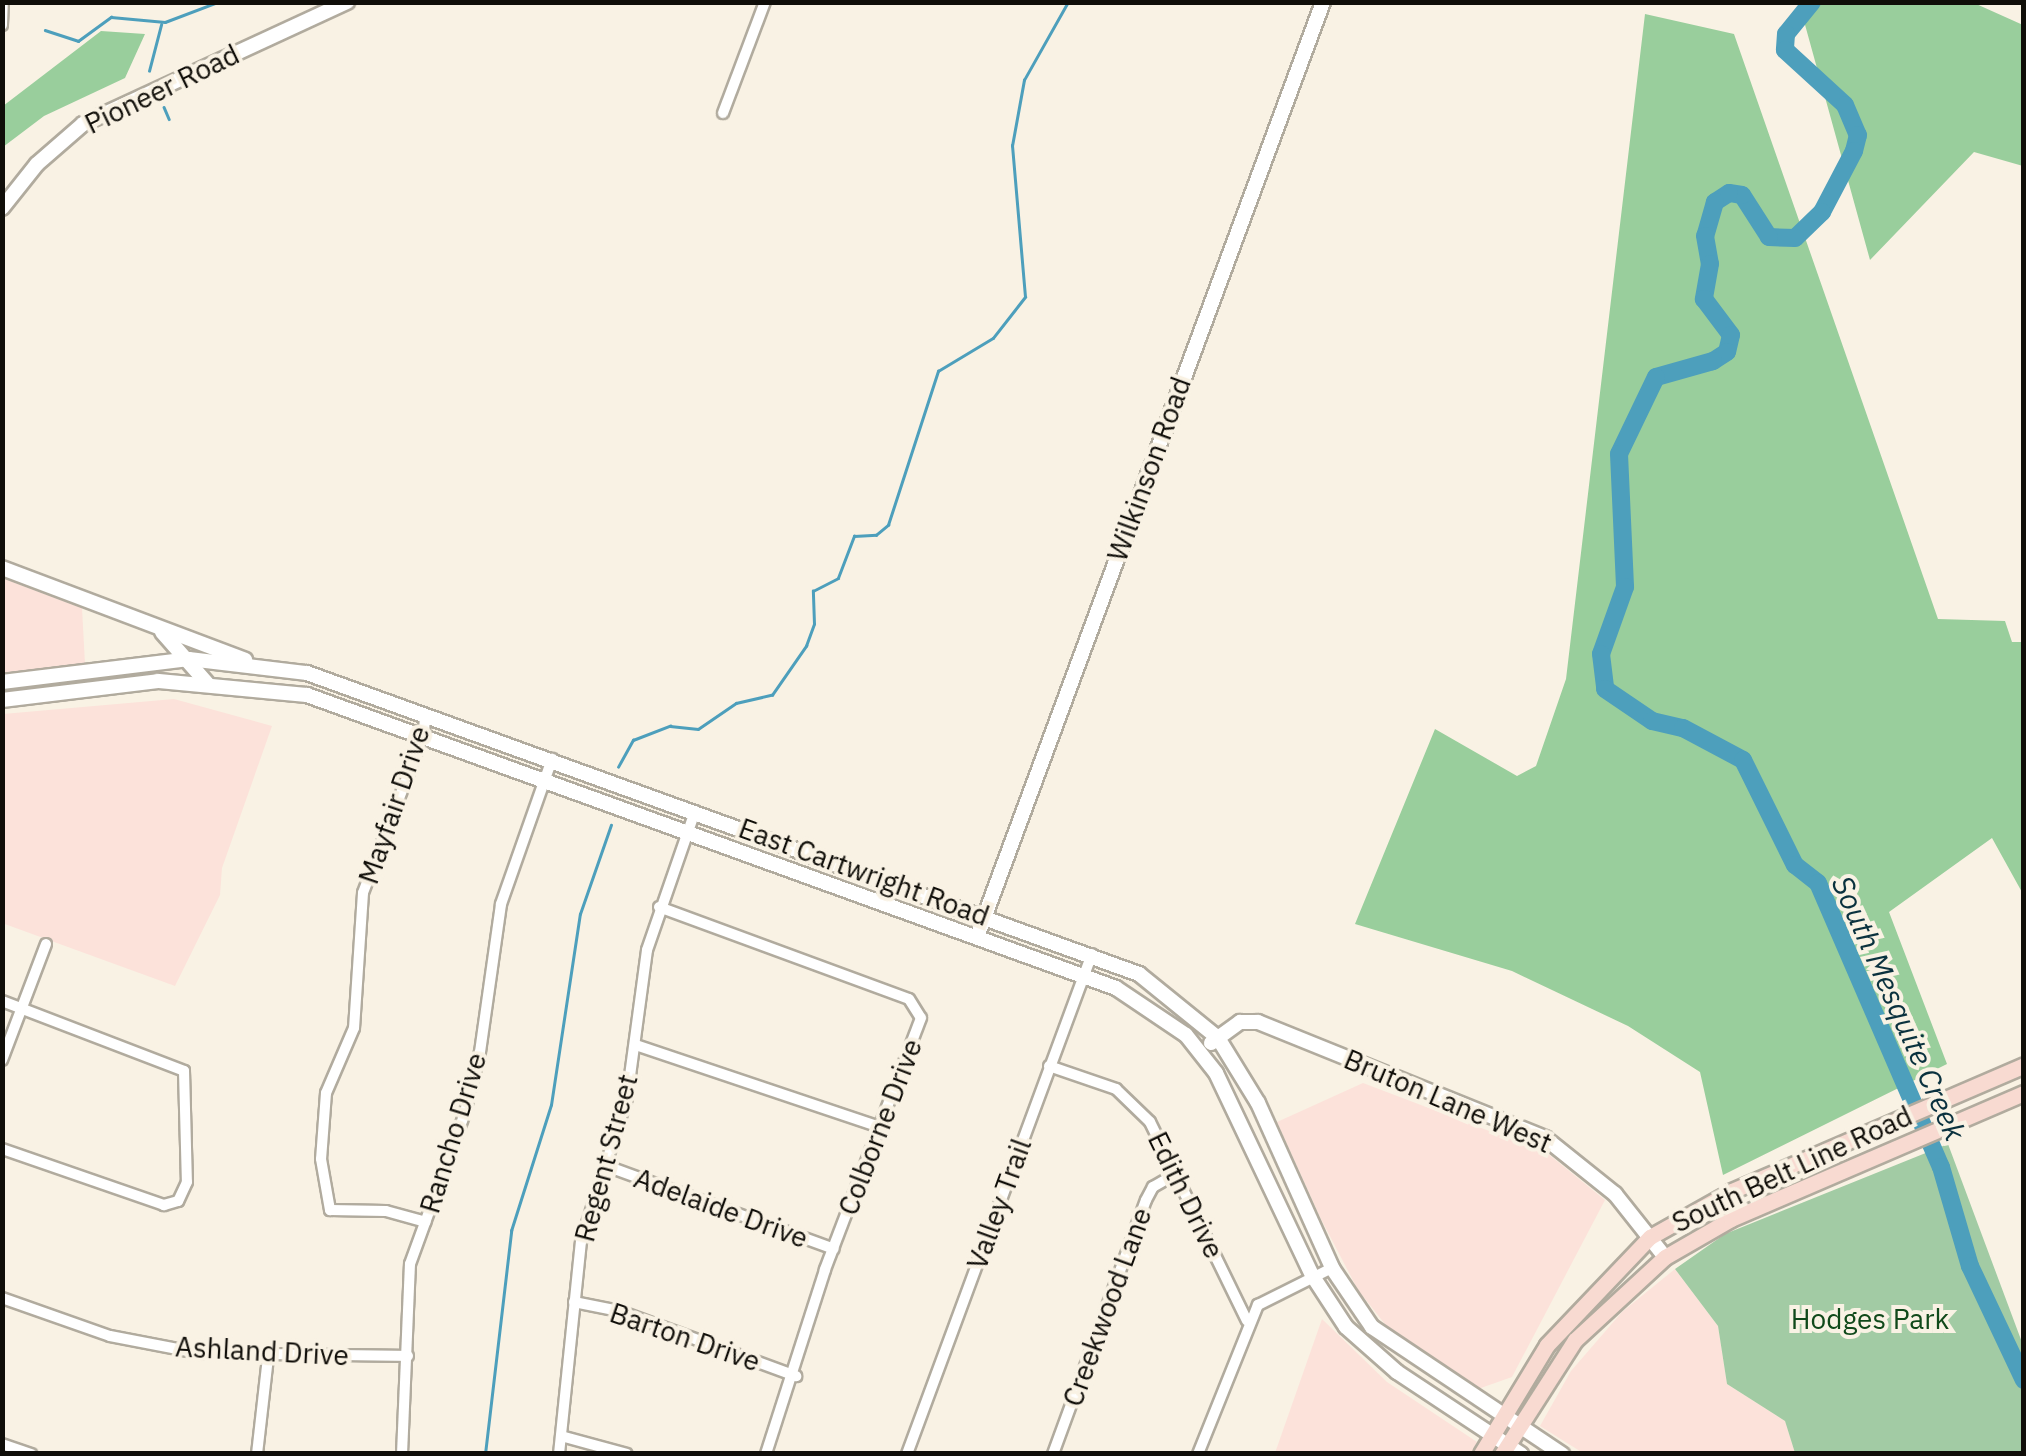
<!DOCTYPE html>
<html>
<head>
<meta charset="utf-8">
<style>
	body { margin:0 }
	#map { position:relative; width:2026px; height:1456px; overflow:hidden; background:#f9f2e4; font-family:"IBM Plex Sans",sans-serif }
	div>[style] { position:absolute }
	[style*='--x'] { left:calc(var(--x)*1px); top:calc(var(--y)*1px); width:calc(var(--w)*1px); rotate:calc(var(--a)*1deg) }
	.commercial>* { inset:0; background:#fce2da }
	.green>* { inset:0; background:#a2cba4 }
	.forest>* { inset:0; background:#99ce9c }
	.stream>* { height:2.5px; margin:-1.25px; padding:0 1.25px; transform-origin:1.25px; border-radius:1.25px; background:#4d9fbc }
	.river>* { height:18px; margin:-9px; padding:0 9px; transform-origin:9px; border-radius:9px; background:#4d9fbc }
	.roads { filter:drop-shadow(2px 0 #b1ab9e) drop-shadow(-2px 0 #b1ab9e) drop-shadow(0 2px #b1ab9e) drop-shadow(0 -2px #b1ab9e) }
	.street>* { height:10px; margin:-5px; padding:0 5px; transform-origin:5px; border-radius:5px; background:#fff }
	.secondary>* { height:14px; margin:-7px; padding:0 7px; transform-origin:7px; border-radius:7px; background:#fff }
	.primary>* { height:15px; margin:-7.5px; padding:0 7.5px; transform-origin:7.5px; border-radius:7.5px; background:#f8dad1 }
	span { translate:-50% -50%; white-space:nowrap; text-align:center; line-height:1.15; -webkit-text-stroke:8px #f9f2e4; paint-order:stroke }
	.street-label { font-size:28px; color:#100e09 }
	.park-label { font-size:28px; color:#10491a }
	.water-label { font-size:30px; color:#0a313e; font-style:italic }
	.frame { position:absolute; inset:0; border:5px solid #100e09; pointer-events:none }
</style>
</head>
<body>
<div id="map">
	<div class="commercial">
		<div style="clip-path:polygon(2px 578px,82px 608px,85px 664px,3px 677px)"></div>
		<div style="clip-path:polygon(174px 699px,272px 726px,222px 868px,220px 895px,175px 986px,2px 923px,3px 714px)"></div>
		<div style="clip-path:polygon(1363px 1083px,1547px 1153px,1605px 1200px,1512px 1377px,1478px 1389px,1392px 1333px,1358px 1290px,1321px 1219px,1277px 1122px)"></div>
		<div style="clip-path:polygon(1675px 1269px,1718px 1326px,1727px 1384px,1785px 1421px,1795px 1453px,1583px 1453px,1540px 1426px,1571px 1371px,1622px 1312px)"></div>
		<div style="clip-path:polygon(1322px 1319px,1387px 1382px,1477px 1442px,1471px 1453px,1275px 1453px)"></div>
	</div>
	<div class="green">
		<div style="clip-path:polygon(1948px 1144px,2023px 1345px,2023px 1453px,1795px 1453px,1785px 1421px,1727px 1384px,1718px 1326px,1675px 1269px,1725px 1234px)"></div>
	</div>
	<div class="forest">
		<div style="clip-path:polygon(1799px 3px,1974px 3px,2023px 25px,2023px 166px,1974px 152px,1870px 260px)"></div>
		<div style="clip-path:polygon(1645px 14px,1734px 34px,1938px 619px,2005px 621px,2012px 642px,2023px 642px,2023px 894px,1992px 838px,1889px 912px,1947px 1064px,1723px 1175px,1700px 1072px,1628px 1026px,1512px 971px,1355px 924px,1435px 729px,1517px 776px,1536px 766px,1566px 679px)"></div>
		<div style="clip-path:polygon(101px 31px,145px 34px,125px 78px,44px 116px,3px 147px,3px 106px)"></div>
	</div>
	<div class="stream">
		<div style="--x:45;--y:30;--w:35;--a:18"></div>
		<div style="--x:78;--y:41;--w:41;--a:-36"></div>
		<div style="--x:111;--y:17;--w:54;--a:5.3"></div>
		<div style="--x:165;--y:22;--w:57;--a:-20.7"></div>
		<div style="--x:149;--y:71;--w:48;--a:-75.4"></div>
		<div style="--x:164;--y:107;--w:13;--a:67"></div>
		<div style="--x:618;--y:767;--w:31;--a:-61"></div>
		<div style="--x:633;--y:740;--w:40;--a:-21"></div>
		<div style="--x:670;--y:726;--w:28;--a:6"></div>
		<div style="--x:698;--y:729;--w:46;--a:-34.4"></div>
		<div style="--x:736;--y:703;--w:37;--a:-13"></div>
		<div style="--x:772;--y:695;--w:60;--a:-55.2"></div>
		<div style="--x:806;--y:646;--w:23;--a:-70"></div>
		<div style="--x:814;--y:624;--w:33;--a:-92"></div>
		<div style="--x:813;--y:591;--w:28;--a:-27"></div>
		<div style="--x:838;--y:578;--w:45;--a:-69.1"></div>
		<div style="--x:854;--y:536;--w:22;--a:-3"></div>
		<div style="--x:876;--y:535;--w:16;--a:-40"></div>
		<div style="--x:888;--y:525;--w:162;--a:-72"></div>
		<div style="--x:938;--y:371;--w:64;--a:-31"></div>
		<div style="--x:993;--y:338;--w:52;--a:-52"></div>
		<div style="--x:1025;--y:297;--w:152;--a:-94.9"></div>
		<div style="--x:1012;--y:146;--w:67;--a:-79.7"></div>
		<div style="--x:1024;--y:80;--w:90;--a:-60.6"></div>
		<div style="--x:485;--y:1454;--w:225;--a:-83.3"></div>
		<div style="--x:511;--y:1231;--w:132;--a:-72.4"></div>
		<div style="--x:551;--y:1105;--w:193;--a:-81.4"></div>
		<div style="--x:580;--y:914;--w:94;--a:-70.8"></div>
	</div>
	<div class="river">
		<div style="--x:1812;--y:2;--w:41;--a:129.1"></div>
		<div style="--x:1786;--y:34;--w:16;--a:94"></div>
		<div style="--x:1785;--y:50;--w:81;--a:42.5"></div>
		<div style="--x:1845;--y:105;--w:33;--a:67"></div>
		<div style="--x:1858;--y:135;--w:16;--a:104"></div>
		<div style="--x:1854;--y:151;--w:69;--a:117.7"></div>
		<div style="--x:1822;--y:212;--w:37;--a:136"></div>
		<div style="--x:1795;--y:238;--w:26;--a:-178"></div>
		<div style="--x:1769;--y:237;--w:50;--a:-122.7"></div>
		<div style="--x:1742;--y:195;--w:13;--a:-171"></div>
		<div style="--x:1729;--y:193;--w:17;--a:147"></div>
		<div style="--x:1715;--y:202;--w:35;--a:106"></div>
		<div style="--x:1705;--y:236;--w:28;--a:80"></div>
		<div style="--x:1710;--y:264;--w:36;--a:100"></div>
		<div style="--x:1704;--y:299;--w:45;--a:53.1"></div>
		<div style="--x:1731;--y:335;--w:17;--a:103"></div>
		<div style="--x:1727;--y:352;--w:17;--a:147"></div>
		<div style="--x:1713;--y:361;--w:59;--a:164.3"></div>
		<div style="--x:1656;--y:377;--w:85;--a:115.7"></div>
		<div style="--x:1619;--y:454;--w:133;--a:87.4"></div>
		<div style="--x:1625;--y:587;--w:71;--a:109.7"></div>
		<div style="--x:1601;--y:654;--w:35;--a:83"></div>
		<div style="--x:1605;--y:689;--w:57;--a:34.2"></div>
		<div style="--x:1652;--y:721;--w:32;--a:13"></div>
		<div style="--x:1683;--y:728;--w:68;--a:28.1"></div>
		<div style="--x:1743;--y:760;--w:117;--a:63.7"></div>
		<div style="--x:1795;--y:865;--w:29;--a:38"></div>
		<div style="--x:1818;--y:883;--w:309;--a:66.6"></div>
		<div style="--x:1941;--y:1167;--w:103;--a:73.7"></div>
		<div style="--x:1970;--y:1266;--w:126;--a:64.7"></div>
	</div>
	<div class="roads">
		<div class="street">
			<div style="--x:2;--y:25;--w:23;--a:-88"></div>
			<div style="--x:723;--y:113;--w:119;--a:-69.3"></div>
			<div style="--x:425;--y:714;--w:19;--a:93"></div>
			<div style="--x:424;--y:733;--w:171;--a:110.9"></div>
			<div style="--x:363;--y:893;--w:135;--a:93.8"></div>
			<div style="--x:354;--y:1028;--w:71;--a:113.3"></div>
			<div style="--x:326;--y:1093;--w:66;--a:94.3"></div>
			<div style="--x:321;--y:1159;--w:52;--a:80"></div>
			<div style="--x:330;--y:1210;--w:56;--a:1"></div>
			<div style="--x:386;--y:1211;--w:41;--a:15.4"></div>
			<div style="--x:659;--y:907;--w:266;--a:20.2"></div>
			<div style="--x:909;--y:999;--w:22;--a:58"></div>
			<div style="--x:921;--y:1018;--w:270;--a:110.9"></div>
			<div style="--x:825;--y:1270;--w:193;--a:107.8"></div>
			<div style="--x:2;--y:1001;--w:195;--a:21"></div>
			<div style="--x:184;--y:1071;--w:111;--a:88.5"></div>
			<div style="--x:187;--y:1182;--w:21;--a:115"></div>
			<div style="--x:178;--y:1201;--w:15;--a:164"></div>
			<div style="--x:164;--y:1205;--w:171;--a:-160.9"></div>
			<div style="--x:636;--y:1045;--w:257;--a:18.6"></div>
			<div style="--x:2;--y:1060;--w:124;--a:-69.2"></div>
			<div style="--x:1049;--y:1066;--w:71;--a:18.9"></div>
			<div style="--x:1116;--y:1089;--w:47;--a:44.1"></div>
			<div style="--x:1150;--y:1122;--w:221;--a:64"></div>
			<div style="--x:609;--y:1167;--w:239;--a:20"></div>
			<div style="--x:2;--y:1298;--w:114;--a:19.4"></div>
			<div style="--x:110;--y:1336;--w:90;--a:10.9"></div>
			<div style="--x:198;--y:1353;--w:210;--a:0.8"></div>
			<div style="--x:574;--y:1302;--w:46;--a:11.3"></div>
			<div style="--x:619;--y:1311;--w:189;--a:20.2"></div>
			<div style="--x:561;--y:1436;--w:68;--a:15.3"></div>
			<div style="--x:2;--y:1444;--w:31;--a:19"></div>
			<div style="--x:257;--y:1454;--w:98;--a:-83.5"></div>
			<div style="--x:402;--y:1454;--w:190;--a:-87.6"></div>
			<div style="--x:410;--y:1264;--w:158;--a:-70"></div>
			<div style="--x:464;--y:1116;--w:66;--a:-76"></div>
			<div style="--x:480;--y:1052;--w:149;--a:-81.9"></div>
			<div style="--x:501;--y:904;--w:154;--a:-70.6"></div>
			<div style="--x:559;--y:1454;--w:213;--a:-84.1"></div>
			<div style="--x:581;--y:1242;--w:151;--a:-72.3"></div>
			<div style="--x:627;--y:1098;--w:149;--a:-82.3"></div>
			<div style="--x:647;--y:950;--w:147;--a:-70.9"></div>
			<div style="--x:907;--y:1454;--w:533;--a:-69.7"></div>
			<div style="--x:1053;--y:1454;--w:270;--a:-69.9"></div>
			<div style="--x:1146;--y:1200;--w:15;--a:-62"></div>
			<div style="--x:1153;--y:1187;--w:28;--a:-30"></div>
			<div style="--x:1198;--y:1454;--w:161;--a:-68.1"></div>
			<div style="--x:1258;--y:1305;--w:83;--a:-26.6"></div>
		</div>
		<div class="secondary">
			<div style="--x:2;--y:208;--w:56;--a:-51.5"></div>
			<div style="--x:37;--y:164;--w:61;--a:-41"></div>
			<div style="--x:83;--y:124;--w:291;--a:-24.8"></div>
			<div style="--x:2;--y:568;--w:260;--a:20.7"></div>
			<div style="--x:162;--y:632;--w:68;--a:48.6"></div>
			<div style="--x:2;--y:682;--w:188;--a:-7"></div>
			<div style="--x:189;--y:659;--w:119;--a:6.8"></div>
			<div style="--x:307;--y:673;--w:885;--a:19.89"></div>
			<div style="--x:1139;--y:974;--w:102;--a:39"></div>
			<div style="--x:1218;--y:1038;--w:76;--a:58.4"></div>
			<div style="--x:1258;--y:1103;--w:181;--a:65.8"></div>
			<div style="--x:1332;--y:1268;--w:71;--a:55.9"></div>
			<div style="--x:1372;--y:1327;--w:229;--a:33.8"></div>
			<div style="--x:2;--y:700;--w:157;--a:-6.9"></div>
			<div style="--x:158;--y:681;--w:150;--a:5.4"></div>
			<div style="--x:307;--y:695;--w:860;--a:19.91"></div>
			<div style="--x:1116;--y:988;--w:84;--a:33.9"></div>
			<div style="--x:1186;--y:1035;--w:48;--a:51.7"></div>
			<div style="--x:1216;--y:1073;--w:224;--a:64.6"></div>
			<div style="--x:1312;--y:1275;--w:62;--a:56.8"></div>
			<div style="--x:1346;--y:1327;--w:68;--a:41.4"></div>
			<div style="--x:1397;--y:1372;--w:149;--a:33.5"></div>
			<div style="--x:977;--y:937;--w:997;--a:-69.69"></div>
			<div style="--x:1211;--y:1043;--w:36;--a:-36"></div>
			<div style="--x:1240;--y:1022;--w:18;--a:0"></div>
			<div style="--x:1258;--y:1022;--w:310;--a:22"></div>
			<div style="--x:1545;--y:1138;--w:90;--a:38.7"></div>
			<div style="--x:1615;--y:1194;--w:80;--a:51.6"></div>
		</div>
		<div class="primary">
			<div style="--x:1481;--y:1454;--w:127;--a:-58.8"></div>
			<div style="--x:1547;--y:1345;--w:149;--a:-46.4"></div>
			<div style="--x:1650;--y:1237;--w:94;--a:-29.3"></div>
			<div style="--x:1732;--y:1191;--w:318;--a:-23.3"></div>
			<div style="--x:1502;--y:1454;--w:135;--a:-57.4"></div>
			<div style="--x:1575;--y:1340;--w:122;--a:-42.7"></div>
			<div style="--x:1665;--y:1257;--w:76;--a:-29.9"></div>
			<div style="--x:1731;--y:1219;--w:319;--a:-23.3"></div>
		</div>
	</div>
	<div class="street-label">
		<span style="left:162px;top:89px;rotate:-26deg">Pioneer Road</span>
		<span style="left:1149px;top:469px;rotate:-70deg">Wilkinson Road</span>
		<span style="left:394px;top:805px;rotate:-71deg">Mayfair Drive</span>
		<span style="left:864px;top:872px;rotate:20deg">East Cartwright Road</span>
		<span style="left:1448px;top:1101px;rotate:23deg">Bruton Lane West</span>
		<span style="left:880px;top:1127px;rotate:-69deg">Colborne Drive</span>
		<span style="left:453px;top:1133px;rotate:-73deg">Rancho Drive</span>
		<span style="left:606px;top:1158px;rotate:-75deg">Regent Street</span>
		<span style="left:1792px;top:1169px;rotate:-25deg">South Belt Line Road</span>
		<span style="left:1186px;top:1195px;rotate:64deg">Edith Drive</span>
		<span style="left:999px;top:1204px;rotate:-70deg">Valley Trail</span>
		<span style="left:721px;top:1208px;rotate:20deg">Adelaide Drive</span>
		<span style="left:1107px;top:1307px;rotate:-70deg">Creekwood Lane</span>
		<span style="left:685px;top:1337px;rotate:19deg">Barton Drive</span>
		<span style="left:262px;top:1351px;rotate:3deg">Ashland Drive</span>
	</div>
	<div class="park-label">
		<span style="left:1870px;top:1319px">Hodges Park</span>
	</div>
	<div class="water-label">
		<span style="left:1899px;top:1008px;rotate:66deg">South Mesquite Creek</span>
	</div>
	<div class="frame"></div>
</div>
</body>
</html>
